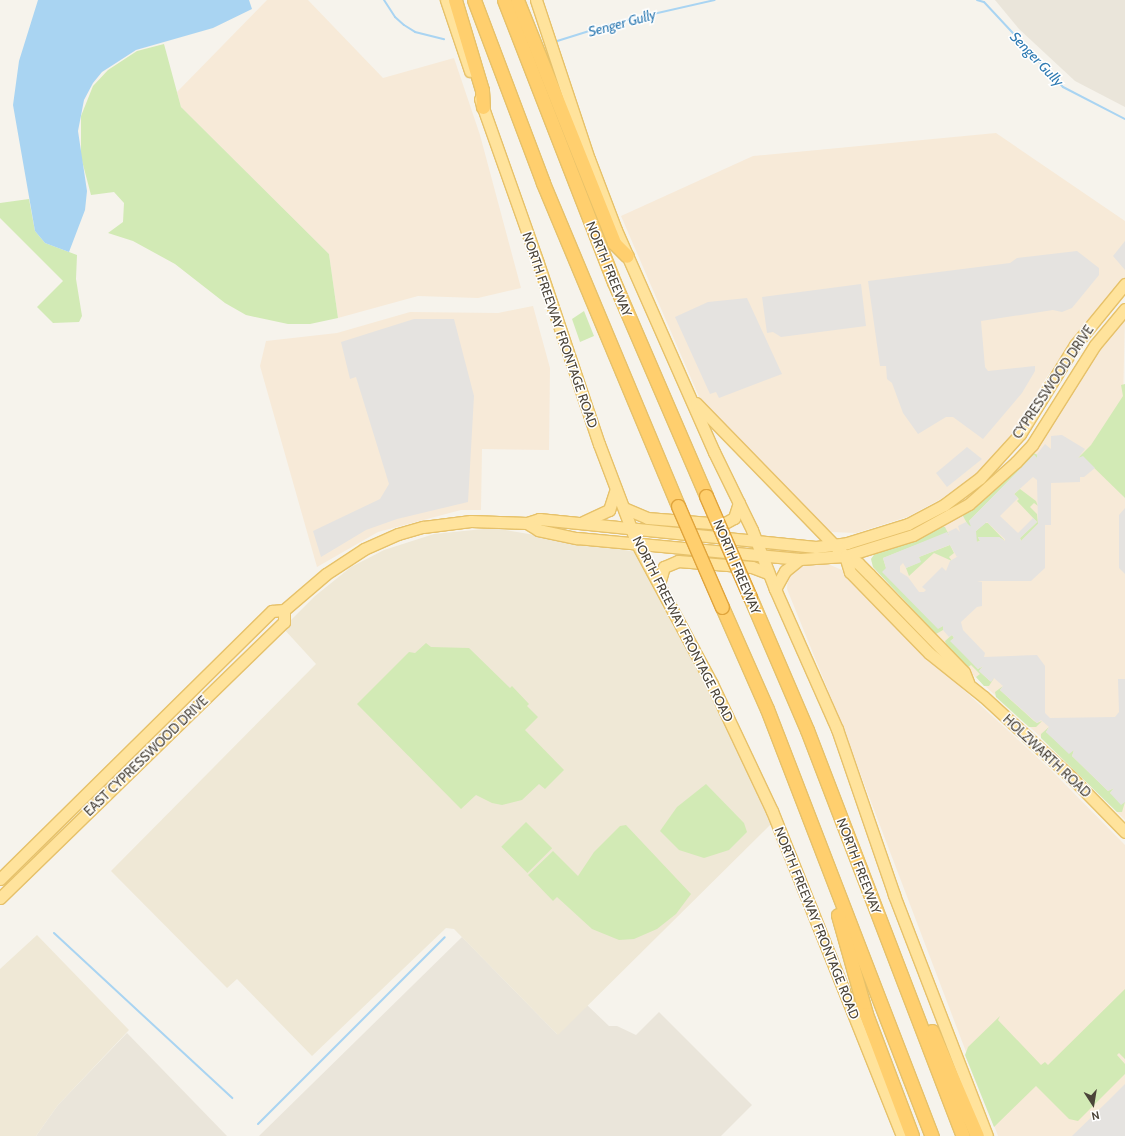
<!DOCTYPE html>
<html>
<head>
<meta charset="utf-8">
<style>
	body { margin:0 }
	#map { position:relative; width:1125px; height:1136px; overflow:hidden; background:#f6f3ec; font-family:Cabin,sans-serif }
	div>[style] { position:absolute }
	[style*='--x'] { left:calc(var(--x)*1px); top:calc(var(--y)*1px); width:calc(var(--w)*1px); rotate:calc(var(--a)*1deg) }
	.residential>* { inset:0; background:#eae5da }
	.commercial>* { inset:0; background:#f7ead8 }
	.education>* { inset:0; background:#efe8d6 }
	.green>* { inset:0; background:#d2eab5; transform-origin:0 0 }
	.parking>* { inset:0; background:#e5e3e0 }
	.water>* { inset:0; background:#a9d4f2 }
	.stream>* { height:2px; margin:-1px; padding:0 1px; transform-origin:1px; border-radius:1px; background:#a9d4f2 }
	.roads { filter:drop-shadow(1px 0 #e6c16a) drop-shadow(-1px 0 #e6c16a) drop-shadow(0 1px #e6c16a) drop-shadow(0 -1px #e6c16a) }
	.major>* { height:11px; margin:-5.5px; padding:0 5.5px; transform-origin:5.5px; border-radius:5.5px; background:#ffe39c }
	.highway>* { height:13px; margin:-6.5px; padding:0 6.5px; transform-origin:6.5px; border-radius:6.5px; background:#ffcf6e }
	.bridges { filter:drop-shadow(1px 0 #e0a43c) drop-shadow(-1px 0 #e0a43c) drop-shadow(0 1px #e0a43c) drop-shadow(0 -1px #e0a43c) }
	.highway-bridge>* { height:13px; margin:-6.5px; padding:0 6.5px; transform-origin:6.5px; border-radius:6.5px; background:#ffcf6e }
	span { translate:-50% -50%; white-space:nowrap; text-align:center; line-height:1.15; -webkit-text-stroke:3px #fff; paint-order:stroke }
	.street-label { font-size:13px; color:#4b4439 }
	.water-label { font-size:14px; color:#2e7ab2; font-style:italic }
	.north { position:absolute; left:1073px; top:1084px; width:40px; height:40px; -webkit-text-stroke:3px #fff; paint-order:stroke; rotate:168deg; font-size:11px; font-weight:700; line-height:16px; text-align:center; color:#4b4439 }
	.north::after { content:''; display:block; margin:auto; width:14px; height:18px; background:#4b4439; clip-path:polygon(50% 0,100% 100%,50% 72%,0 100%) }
</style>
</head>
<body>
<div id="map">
	<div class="residential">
		<div style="clip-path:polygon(995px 0,1125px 0,1125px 107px,1075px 81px,1019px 29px)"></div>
		<div style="clip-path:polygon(462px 937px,557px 1034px,587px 1005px,609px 1026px,617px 1026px,636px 1035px,659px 1012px,752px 1105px,721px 1136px,259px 1136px)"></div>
		<div style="clip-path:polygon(127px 1033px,227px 1136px,36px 1136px,58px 1105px)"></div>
	</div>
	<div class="commercial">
		<div style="clip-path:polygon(267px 0,308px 0,383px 78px,454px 58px,480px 135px,521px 288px,478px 298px,418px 296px,338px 318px,329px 254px,181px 107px,177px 92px)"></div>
		<div style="clip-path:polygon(996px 133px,1125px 221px,1125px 280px,1082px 327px,1046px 378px,1016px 430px,983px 469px,941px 499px,907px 517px,856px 533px,831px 532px,703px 406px,621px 216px,753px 156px)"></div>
		<div style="clip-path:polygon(533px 306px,550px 368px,549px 450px,482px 449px,481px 510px,461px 510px,378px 532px,317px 567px,260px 366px,266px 341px,337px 333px,410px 312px,498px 313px)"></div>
		<div style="clip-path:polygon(1125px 313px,1121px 494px,1125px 498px,1125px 820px,1056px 751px,972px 674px,873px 567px,871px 559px,876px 552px,1000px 483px)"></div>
		<div style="clip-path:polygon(813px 563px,828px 564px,842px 570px,918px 648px,1052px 771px,1125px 845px,1125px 1136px,998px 1136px,838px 715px,787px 589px,788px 575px,798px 567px)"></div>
	</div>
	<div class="education">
		<div style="clip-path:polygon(493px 528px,636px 552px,714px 700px,772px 823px,558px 1035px,454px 929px,446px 928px,312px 1056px,237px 979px,227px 988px,111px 871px,316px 664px,283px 628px,315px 596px,351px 567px,384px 550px,434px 534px)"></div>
		<div style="clip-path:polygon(37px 935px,129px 1030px,58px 1105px,36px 1136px,0 1136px,0 969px)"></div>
	</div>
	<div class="green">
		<div style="clip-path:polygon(164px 44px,181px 107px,329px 254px,338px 318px,310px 324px,288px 324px,246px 315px,225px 303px,175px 264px,133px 241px,108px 233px,123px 222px,124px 203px,114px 192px,91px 195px,81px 157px,81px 116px,93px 86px,108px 70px,137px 51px)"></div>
		<div style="clip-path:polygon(29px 199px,35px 231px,45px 243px,77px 255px,76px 279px,82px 316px,79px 322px,53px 323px,37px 307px,63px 281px,0 218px,0 203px)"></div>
		<div style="clip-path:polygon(584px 311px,594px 336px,580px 342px,572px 319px)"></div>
		<div style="clip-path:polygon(1125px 384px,1125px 498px,1083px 457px,1078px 458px,1091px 445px,1123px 396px,1121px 385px)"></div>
		<div style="clip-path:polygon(1031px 452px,1038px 455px,1037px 458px,1034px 455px,969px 521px,972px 526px,969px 527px,963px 516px,964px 511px)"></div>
		<div style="clip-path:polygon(1020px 489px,1036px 501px,1038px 506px,1034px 503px,1030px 507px,1037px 514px,1038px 524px,1021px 541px,1020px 538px,1037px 522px,1017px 501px,1019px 499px,1014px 494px)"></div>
		<div style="clip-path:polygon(985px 523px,988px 523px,1005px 541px,999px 537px,978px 537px,980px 541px,976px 542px,976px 531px)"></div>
		<div style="clip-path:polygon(940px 526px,945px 527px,950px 537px,947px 533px,883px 558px,886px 568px,938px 628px,943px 626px,943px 630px,936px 634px,873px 567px,871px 559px,876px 552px)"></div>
		<div style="clip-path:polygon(950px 545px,954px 553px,949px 557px,952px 561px,934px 553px,909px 576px,906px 568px,920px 562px,919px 557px)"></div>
		<div style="clip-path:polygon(952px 635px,954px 638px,951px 641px,978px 669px,983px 666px,979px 671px,990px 681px,994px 678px,989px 686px,984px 686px,976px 677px,980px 674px,971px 665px,967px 668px,946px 644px,945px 641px)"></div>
		<div style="clip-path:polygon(426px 643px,431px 647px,469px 648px,510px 688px,512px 686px,529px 704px,527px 706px,538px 717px,525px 730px,564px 770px,545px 789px,539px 784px,522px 800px,502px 805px,492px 803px,476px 795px,461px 809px,357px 704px,409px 652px,415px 653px)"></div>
		<div style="clip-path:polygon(1003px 686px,1000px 690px,1034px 721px,1037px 723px,1042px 721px,1036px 727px,1029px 727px,996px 697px,995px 692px)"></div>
		<div style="clip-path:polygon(1049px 727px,1046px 732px,1069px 753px,1074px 750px,1072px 756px,1108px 791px,1114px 788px,1110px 793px,1125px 802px,1122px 812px,1117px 812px,1041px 738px,1041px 734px)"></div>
		<div style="clip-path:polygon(706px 784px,744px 823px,747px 832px,729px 850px,704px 858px,679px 850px,660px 831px,677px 807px)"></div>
		<div style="left:526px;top:822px;width:37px;height:35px;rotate:45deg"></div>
		<div style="clip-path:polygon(626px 825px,691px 894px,676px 914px,657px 929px,634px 939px,619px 940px,592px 929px,557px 897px,553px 901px,528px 875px,553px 851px,578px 876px,594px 852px,620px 826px)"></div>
		<div style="clip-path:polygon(1125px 989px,1125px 1059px,1119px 1053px,1117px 1055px,1125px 1064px,1125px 1074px,1078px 1121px,1069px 1119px,1036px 1086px,994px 1127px,965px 1055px,968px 1047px,1000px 1016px,998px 1020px,1041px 1065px,1045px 1062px,1048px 1065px)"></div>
	</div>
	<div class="parking">
		<div style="clip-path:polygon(1125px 241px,1125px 270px,1113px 256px)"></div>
		<div style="clip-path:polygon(1077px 251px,1099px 268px,1099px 275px,1072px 308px,1062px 312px,1053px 310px,981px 321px,985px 367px,988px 371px,1035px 366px,1035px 371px,1022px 393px,983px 439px,953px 417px,946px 417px,918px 434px,903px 413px,892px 383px,887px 379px,886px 366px,880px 366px,868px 281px,1010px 263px,1017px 258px)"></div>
		<div style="clip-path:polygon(861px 284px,866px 326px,781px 337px,773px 332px,767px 333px,762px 297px)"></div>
		<div style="clip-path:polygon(747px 298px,782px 374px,719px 398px,716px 392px,710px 394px,675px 317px,708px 302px)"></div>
		<div style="clip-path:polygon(414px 319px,454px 319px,474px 396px,468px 502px,397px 519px,366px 530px,321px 557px,313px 531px,380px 499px,389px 484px,356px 377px,350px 379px,341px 342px)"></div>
		<div style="clip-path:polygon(evenodd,1062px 435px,1085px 449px,1078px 458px,1083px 456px,1095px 468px,1084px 477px,1080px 477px,1080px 482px,1051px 483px,1051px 525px,1045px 525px,1045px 568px,1031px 581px,977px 581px,982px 582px,982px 606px,977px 607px,961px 622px,963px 630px,985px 653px,984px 657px,1037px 655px,1045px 666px,1045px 713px,1050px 718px,1115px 717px,1119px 712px,1118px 679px,1125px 679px,1125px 802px,1121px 805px,1110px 793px,1114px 788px,1108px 791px,1072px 756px,1074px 750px,1069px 754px,1046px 732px,1049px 727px,1041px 720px,1037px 723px,1000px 690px,1003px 686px,994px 678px,991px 682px,979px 671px,983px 666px,978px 669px,950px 641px,954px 638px,952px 635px,949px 637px,943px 630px,943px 626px,938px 629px,882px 572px,886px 568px,883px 558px,947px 532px,950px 537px,948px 532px,956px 528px,960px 532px,958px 526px,966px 522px,971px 527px,969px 521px,1034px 455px,1037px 458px,1037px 454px,1045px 444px,1051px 449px,1051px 436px,1062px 435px,1033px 477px,1037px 480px,1038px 524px,1021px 541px,1020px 538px,1037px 522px,1033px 518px,1018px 533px,1000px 516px,1018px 498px,1014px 494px,1033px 477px,1062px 435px,987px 522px,1005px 539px,1005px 541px,999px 537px,978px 537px,980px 541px,977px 542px,976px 531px,987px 522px,1062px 435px,952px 544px,950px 545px,957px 557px,960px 555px,950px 561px,946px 571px,942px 567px,922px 587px,926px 590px,924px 592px,919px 592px,908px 577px,900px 572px,900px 566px,903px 563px,906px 568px,921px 562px,919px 557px,952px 544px)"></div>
		<div style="clip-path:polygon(967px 447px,982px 459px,947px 487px,936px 473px)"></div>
		<div style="clip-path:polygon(1125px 508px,1125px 574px,1119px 568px,1119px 515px)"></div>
		<div style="clip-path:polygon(1125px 1084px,1125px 1136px,1072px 1136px,1109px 1100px)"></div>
	</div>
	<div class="water">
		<div style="clip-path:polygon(38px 0,249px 0,252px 9px,213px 28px,136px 50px,102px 72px,93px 83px,84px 100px,78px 131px,87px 191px,85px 210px,69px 252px,45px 243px,35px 231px,13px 105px,19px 61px)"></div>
	</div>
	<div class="stream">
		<div style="--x:384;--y:0;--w:20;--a:57"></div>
		<div style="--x:395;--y:17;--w:12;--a:42"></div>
		<div style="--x:404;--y:25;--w:13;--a:32"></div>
		<div style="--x:415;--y:32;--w:30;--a:14"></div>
		<div style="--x:977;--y:0;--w:7;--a:16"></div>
		<div style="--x:984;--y:2;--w:116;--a:47.1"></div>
		<div style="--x:1063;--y:87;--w:70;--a:27.3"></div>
		<div style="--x:554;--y:42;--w:67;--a:-17.4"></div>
		<div style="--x:618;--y:22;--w:99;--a:-12.8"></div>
		<div style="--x:54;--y:933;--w:243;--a:42.8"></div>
		<div style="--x:258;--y:1124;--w:264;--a:-45"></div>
	</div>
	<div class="roads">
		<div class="major">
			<div style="--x:446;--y:0;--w:75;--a:71.3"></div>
			<div style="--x:536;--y:0;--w:168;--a:71.6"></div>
			<div style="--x:589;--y:159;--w:76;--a:69.2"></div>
			<div style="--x:616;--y:230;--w:243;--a:66.2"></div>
			<div style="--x:714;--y:452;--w:87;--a:64"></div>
			<div style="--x:752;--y:530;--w:63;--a:68.7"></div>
			<div style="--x:775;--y:589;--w:153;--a:66.1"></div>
			<div style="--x:837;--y:729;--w:176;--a:71"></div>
			<div style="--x:894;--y:895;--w:258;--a:68.9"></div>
			<div style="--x:480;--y:99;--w:174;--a:70.5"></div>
			<div style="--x:538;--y:263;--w:191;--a:71.4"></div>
			<div style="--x:599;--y:444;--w:107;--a:69.2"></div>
			<div style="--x:637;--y:544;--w:159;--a:61.8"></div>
			<div style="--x:712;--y:684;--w:140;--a:64.7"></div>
			<div style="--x:772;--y:811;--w:350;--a:68.2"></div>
			<div style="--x:696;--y:403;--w:214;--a:45.8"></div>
			<div style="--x:845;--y:556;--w:15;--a:28"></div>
			<div style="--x:858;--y:563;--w:16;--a:45"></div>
			<div style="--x:869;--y:574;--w:136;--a:45.9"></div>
			<div style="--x:964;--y:672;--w:11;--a:68"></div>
			<div style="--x:624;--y:508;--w:25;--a:23"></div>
			<div style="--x:647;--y:518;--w:76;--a:4.5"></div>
			<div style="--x:723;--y:524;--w:13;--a:-29"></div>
			<div style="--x:734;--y:518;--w:16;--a:-72"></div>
			<div style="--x:583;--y:522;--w:29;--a:-25"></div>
			<div style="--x:609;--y:510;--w:22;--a:-72"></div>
			<div style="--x:527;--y:523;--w:13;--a:32"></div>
			<div style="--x:538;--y:530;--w:40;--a:12"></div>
			<div style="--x:577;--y:538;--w:224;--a:5.4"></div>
			<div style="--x:800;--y:559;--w:45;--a:-3.8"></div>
			<div style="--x:845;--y:556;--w:71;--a:-17.2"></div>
			<div style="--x:913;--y:535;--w:64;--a:-29"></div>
			<div style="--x:969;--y:504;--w:63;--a:-41.8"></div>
			<div style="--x:1016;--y:462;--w:23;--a:-47"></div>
			<div style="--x:1032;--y:445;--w:118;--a:-57.8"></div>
			<div style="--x:1095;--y:345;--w:47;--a:-50.2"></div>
			<div style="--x:845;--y:556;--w:17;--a:73"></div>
			<div style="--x:850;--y:572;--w:113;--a:45.7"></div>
			<div style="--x:929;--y:653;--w:70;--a:38.7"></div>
			<div style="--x:984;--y:697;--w:118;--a:42.6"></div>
			<div style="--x:1071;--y:777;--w:77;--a:45.5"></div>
			<div style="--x:659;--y:584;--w:18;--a:-74"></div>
			<div style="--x:664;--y:567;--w:15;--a:-23"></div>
			<div style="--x:678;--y:561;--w:74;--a:4.6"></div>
			<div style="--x:752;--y:567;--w:17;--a:21"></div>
			<div style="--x:775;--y:589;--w:21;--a:-61"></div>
			<div style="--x:785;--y:571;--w:19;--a:-39"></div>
			<div style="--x:0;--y:879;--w:382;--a:-44.6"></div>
			<div style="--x:272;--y:611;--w:12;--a:-5"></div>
			<div style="--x:284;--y:610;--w:55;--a:-40.6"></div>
			<div style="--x:326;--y:574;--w:45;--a:-33.3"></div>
			<div style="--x:364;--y:549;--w:37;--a:-24"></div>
			<div style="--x:398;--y:534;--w:26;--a:-16"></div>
			<div style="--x:423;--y:527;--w:48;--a:-7.1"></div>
			<div style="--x:471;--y:521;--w:56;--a:2"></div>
			<div style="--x:527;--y:523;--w:13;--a:-18"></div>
			<div style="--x:539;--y:519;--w:278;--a:5.8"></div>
			<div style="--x:816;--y:547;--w:31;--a:-7"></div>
			<div style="--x:847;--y:543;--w:64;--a:-17.3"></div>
			<div style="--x:908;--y:524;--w:41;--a:-27.8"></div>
			<div style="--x:944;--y:505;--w:45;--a:-36.9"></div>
			<div style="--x:980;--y:478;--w:59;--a:-47.7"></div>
			<div style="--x:1020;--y:434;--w:105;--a:-58.3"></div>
			<div style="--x:1075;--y:345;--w:79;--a:-50.7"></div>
			<div style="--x:0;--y:898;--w:396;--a:-44.2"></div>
			<div style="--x:284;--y:622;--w:12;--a:-90"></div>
		</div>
		<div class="highway">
			<div style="--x:455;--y:0;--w:94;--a:73.3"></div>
			<div style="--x:482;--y:90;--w:17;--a:87"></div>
			<div style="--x:474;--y:0;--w:196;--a:69.3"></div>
			<div style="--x:543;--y:183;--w:350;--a:67.3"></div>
			<div style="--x:504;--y:0;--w:303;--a:68.7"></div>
			<div style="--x:614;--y:282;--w:233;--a:66.7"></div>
			<div style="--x:517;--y:0;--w:262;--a:68.2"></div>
			<div style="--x:614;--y:243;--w:18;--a:45"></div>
			<div style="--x:750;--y:597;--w:145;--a:66.8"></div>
			<div style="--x:807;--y:730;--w:435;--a:69"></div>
			<div style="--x:722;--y:607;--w:111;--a:66.2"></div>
			<div style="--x:767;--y:709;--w:458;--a:68.9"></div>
			<div style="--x:838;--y:915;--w:103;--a:74.2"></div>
			<div style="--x:866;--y:1014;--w:130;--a:69.3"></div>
			<div style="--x:932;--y:1031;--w:114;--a:66.8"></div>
		</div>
	</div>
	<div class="bridges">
		<div class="highway-bridge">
			<div style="--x:706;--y:496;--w:110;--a:66.5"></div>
			<div style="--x:678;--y:506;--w:110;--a:66.5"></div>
		</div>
	</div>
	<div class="street-label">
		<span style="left:609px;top:269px;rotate:68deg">NORTH FREEWAY</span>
		<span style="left:560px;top:330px;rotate:71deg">NORTH FREEWAY FRONTAGE ROAD</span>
		<span style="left:1053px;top:382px;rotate:-56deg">CYPRESSWOOD DRIVE</span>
		<span style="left:737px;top:567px;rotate:67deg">NORTH FREEWAY</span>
		<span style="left:683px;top:629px;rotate:63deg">NORTH FREEWAY FRONTAGE ROAD</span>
		<span style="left:146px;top:756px;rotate:-44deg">EAST CYPRESSWOOD DRIVE</span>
		<span style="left:1047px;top:756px;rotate:43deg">HOLZWARTH ROAD</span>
		<span style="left:859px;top:866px;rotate:69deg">NORTH FREEWAY</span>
		<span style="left:817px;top:923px;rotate:68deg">NORTH FREEWAY FRONTAGE ROAD</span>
	</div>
	<div class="water-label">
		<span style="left:622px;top:23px;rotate:-15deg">Senger Gully</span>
		<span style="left:1037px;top:59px;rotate:46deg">Senger Gully</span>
	</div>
	<div class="north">N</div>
</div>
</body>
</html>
